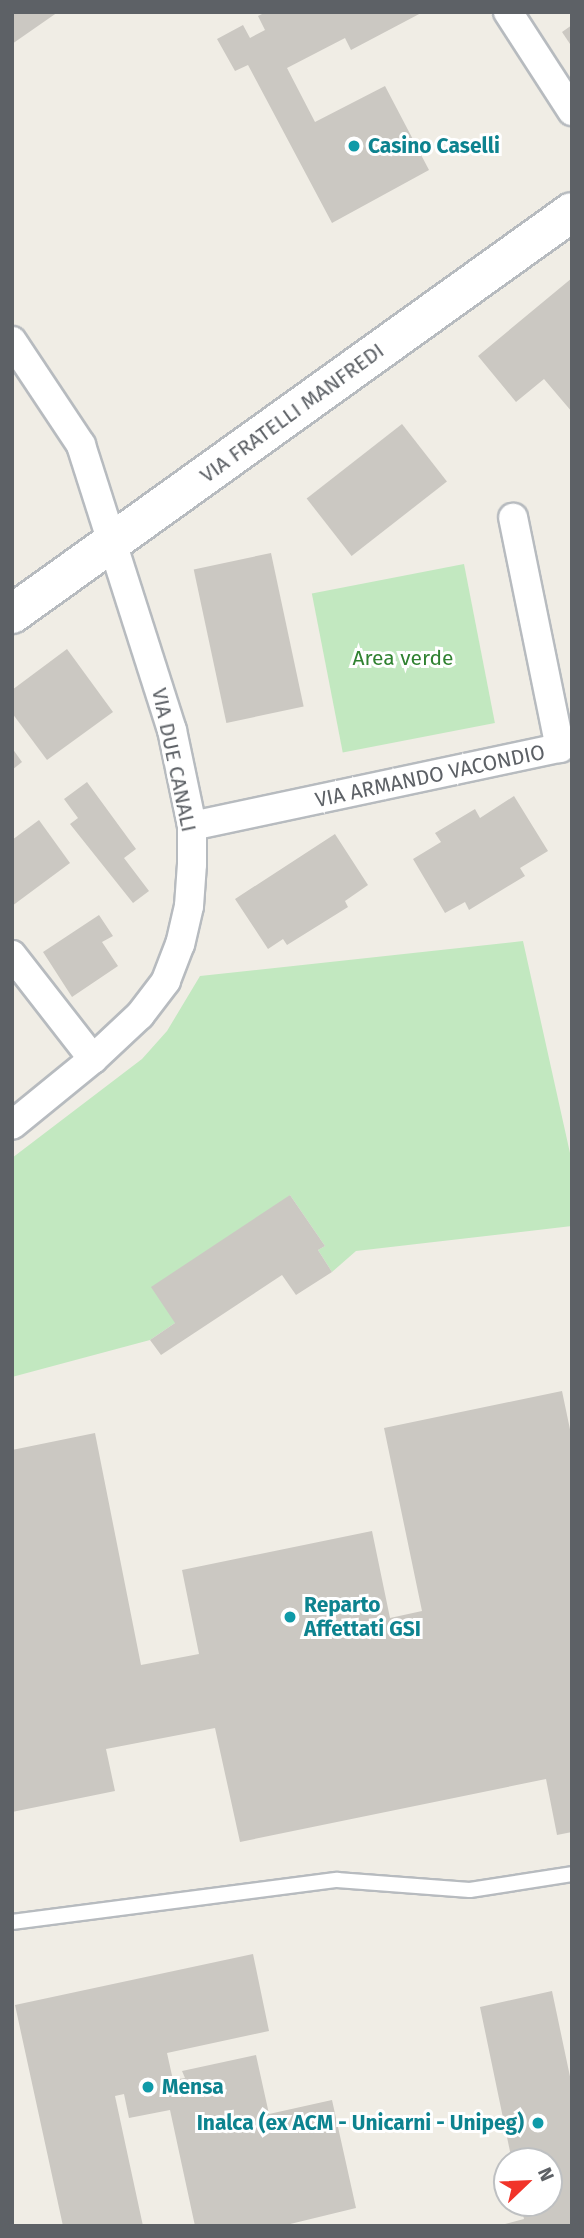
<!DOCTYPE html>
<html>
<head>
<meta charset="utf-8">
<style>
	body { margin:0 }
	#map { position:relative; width:584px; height:2238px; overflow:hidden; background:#f0ede5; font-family:"Fira Sans",sans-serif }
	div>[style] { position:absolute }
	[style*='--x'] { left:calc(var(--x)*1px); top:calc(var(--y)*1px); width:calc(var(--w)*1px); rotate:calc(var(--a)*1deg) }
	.green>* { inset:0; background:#c2e8c0; transform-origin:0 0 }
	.building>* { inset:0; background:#cbc8c2; transform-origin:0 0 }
	.roads { filter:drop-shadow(2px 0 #b7bbbf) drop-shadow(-2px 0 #b7bbbf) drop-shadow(0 2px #b7bbbf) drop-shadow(0 -2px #b7bbbf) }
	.lane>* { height:14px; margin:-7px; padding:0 7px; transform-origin:7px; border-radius:7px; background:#fff }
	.street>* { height:28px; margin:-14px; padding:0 14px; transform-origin:14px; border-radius:14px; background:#fff }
	.secondary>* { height:38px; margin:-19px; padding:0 19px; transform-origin:19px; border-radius:19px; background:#fff }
	.dots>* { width:19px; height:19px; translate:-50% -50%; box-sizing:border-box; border:4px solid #fff; border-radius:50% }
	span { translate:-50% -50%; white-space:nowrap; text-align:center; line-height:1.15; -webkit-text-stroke:6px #fff; paint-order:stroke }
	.culture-label { font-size:21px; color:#0d838f; font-weight:700 }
	.left { translate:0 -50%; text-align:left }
	.right { translate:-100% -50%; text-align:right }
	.street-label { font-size:21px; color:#5d6166 }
	.park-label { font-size:21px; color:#308231 }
	.frame { position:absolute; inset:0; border:14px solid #5d6166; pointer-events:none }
	.north { position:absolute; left:493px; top:2147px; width:70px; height:70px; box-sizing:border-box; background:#fff; border:2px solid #bec0c2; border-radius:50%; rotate:67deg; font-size:19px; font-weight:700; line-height:28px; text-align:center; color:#5d6166 }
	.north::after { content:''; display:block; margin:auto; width:24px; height:32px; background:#f1342a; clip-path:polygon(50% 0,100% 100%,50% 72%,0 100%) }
</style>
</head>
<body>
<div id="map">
	<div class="green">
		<div style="left:464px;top:564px;width:162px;height:155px;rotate:79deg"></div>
		<div style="clip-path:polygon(523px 941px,572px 1162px,572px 1226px,356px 1251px,332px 1272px,318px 1250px,325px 1246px,290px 1195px,175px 1323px,150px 1340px,12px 1377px,12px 1158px,142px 1059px,167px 1031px,200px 976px)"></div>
	</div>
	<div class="building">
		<div style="clip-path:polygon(12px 12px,58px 12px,12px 44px)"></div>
		<div style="clip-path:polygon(266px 12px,423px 12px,351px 50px,345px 38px,287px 68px,315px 122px,385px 86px,429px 170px,332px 223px,248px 65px,235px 71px,217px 39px,243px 25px,250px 38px,265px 30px,258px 16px)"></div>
		<div style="clip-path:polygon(572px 25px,572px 47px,562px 32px)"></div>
		<div style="clip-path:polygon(572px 278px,572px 412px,544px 379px,516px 402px,478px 356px)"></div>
		<div style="left:402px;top:424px;width:73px;height:121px;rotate:52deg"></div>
		<div style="left:271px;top:553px;width:157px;height:79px;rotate:78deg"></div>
		<div style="clip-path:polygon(67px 649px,113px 712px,47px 760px,12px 713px,12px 690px)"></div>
		<div style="clip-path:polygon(12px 748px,22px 762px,12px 770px)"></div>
		<div style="clip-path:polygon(87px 782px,136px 849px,124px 858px,149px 891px,133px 903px,70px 824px,78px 818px,64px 799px)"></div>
		<div style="clip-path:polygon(514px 796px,548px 851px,520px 868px,525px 876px,469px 910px,465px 902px,445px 913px,413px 859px,441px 842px,435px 833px,475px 809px,480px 818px)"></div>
		<div style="clip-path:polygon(39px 820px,70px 863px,12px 906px,12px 840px)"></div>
		<div style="clip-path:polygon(335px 834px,368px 885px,345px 901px,348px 907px,287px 945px,283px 939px,268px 949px,235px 899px)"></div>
		<div style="clip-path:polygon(99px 915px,113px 936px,102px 942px,118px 966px,72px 997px,43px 952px)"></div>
		<div style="clip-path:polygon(290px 1195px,325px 1246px,318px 1250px,332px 1272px,296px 1295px,282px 1275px,161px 1355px,150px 1340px,175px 1323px,151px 1287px)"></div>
		<div style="clip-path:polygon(562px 1391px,572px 1439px,572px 1832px,557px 1835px,546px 1779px,240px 1842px,215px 1728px,106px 1749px,115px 1791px,12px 1812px,12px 1450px,95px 1433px,141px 1665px,199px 1654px,182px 1570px,372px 1531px,390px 1618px,422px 1611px,384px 1428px)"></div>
		<div style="clip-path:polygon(253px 1954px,269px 2031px,167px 2053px,173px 2080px,185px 2078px,182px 2071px,256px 2055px,269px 2114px,332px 2100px,356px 2208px,282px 2226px,195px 2226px,170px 2110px,129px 2118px,124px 2094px,115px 2096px,143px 2226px,63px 2226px,15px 2005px)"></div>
		<div style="clip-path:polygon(552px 1991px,572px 2086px,572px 2226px,497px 2226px,524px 2219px,520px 2203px,549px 2203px,549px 2161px,512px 2161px,480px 2007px)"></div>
	</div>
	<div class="roads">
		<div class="lane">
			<div style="--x:12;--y:1922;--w:328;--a:-7.4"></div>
			<div style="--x:337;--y:1880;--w:133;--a:4.3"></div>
			<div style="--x:470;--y:1890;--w:103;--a:-8.9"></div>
		</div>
		<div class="street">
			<div style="--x:508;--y:12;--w:118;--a:57.1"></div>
			<div style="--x:12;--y:341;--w:125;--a:56.4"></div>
			<div style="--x:81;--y:445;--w:299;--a:72.3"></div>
			<div style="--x:172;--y:730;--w:98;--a:78.2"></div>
			<div style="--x:192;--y:826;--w:38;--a:90"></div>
			<div style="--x:192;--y:864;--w:42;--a:94.1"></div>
			<div style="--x:189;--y:906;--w:39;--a:103"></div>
			<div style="--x:180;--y:944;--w:40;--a:111"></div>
			<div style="--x:166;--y:981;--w:43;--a:127.4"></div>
			<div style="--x:140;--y:1015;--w:64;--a:136.9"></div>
			<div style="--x:93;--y:1059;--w:104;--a:140.8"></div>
			<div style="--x:192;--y:826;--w:376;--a:-12"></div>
			<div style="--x:560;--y:748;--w:235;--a:-101.5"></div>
			<div style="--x:12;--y:955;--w:132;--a:52.1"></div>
		</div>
		<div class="secondary">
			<div style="--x:12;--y:614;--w:689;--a:-35.67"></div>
		</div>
	</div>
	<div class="dots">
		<div style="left:354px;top:146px;background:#0f9aa8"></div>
		<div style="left:290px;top:1617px;background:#0f9aa8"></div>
		<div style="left:148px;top:2087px;background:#0f9aa8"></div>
		<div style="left:538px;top:2123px;background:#0f9aa8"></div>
	</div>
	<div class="culture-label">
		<span class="left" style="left:368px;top:146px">Casino Caselli</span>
		<span class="left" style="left:304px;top:1617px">Reparto<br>Affettati GSI</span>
		<span class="left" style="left:162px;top:2087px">Mensa</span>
		<span class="right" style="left:524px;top:2123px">Inalca (ex ACM - Unicarni - Unipeg)</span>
	</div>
	<div class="street-label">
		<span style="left:292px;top:413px;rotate:-36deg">VIA FRATELLI MANFREDI</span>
		<span style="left:174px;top:760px;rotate:78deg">VIA DUE CANALI</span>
		<span style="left:430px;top:776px;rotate:-12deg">VIA ARMANDO VACONDIO</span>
	</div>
	<div class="park-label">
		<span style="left:403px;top:658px">Area verde</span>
	</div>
	<div class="frame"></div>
	<div class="north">N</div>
</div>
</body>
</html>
